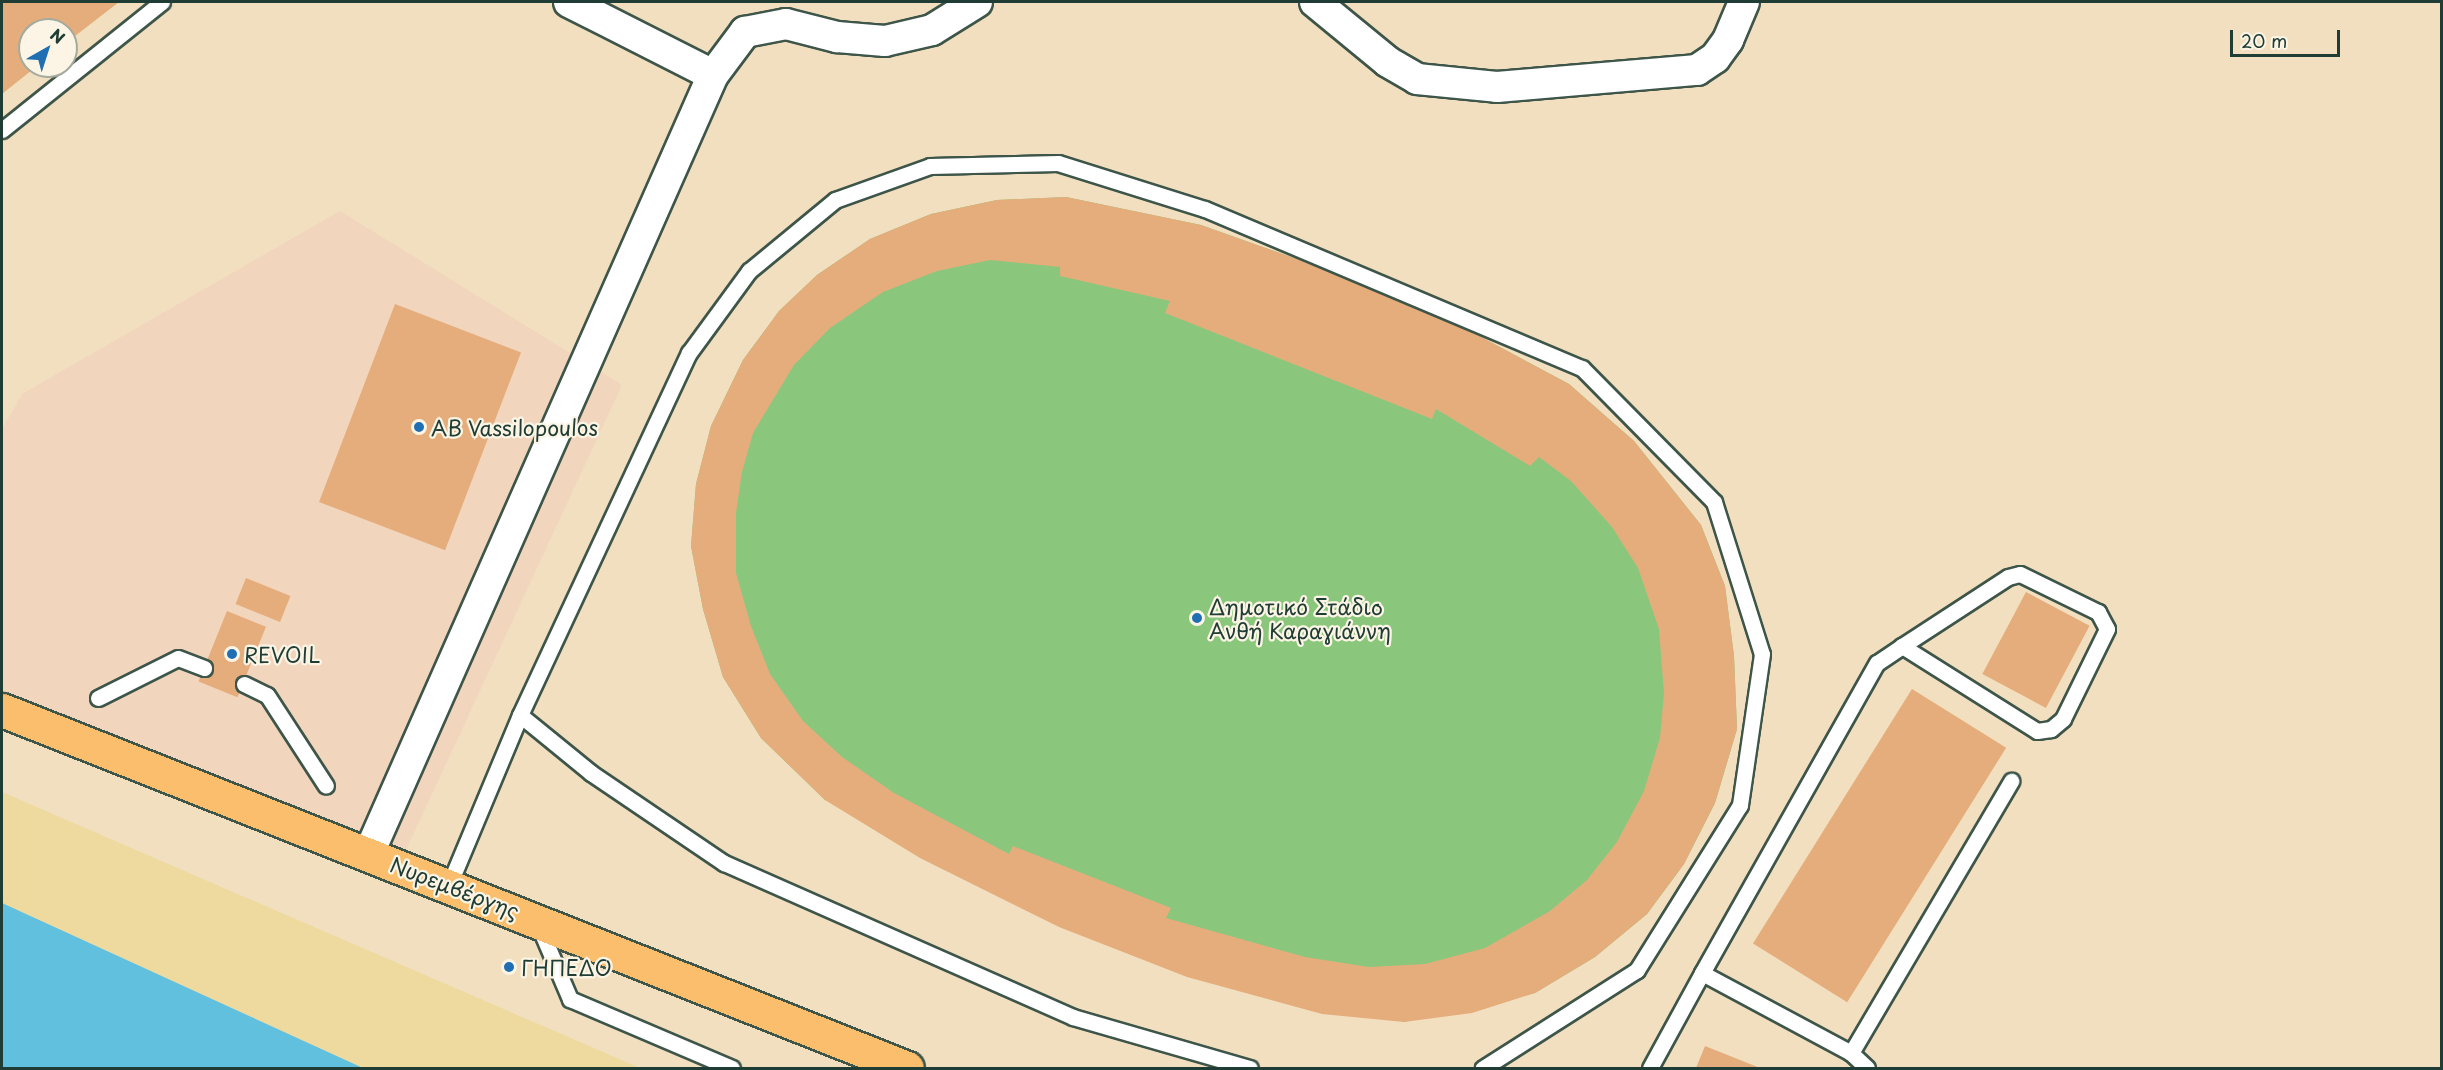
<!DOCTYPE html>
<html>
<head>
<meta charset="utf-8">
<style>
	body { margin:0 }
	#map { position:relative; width:2443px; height:1070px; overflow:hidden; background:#f1dfbf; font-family:"Playpen Sans",sans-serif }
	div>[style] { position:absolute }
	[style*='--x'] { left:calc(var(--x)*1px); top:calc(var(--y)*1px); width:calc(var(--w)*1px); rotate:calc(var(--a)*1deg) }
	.built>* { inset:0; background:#f2d5bd }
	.green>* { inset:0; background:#8ac77d }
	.sand>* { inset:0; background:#eeda9e }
	.water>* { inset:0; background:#60c0de }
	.building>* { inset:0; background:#e5ad7b; transform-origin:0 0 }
	.roads { filter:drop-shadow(2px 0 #3e5549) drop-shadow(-2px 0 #3e5549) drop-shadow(0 2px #3e5549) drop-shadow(0 -2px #3e5549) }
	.lane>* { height:15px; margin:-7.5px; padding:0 7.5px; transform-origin:7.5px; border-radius:7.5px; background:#fff }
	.street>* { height:30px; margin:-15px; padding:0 15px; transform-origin:15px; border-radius:15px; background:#fff }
	.primary>* { height:33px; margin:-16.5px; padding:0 16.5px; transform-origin:16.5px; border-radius:16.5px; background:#fabe6d }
	.dots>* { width:16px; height:16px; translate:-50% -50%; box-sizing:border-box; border:3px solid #fcf5e5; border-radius:50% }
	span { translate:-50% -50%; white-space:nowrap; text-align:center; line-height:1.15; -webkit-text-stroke:4.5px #fcf5e5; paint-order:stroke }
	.poi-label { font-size:21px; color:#1f3d34 }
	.left { translate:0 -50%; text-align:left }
	.street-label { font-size:21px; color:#1f3d34 }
	.frame { position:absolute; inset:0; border:3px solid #1f3d34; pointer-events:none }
	.north { position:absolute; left:18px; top:18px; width:60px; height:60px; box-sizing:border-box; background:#fcf5e5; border:2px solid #a4ab9e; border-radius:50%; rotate:39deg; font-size:16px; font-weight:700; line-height:24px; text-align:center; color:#1f3d34 }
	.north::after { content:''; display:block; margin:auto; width:21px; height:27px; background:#1f6fb2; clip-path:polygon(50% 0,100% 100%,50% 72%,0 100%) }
	.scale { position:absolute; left:2230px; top:30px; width:110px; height:27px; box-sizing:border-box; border:3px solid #1f3d34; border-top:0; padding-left:8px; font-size:18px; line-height:21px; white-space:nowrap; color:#1f3d34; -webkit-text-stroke:4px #fcf5e5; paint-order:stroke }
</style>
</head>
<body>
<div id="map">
	<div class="built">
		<div style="clip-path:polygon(340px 211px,622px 385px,399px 865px,2px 706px,2px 429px,22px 394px)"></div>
	</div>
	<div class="green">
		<div style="clip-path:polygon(1066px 197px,1201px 225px,1336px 273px,1455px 323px,1569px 384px,1634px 441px,1701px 525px,1725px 586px,1734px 656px,1737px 729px,1715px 803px,1684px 864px,1647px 914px,1595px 957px,1535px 993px,1404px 1022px,825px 800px,761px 738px,723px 677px,703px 609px,691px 546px,696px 484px,711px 426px,743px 360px,779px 311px,817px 275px,870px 239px,931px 214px,997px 200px)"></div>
	</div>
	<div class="sand">
		<div style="clip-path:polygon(2px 792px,640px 1068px,363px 1068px,2px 903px)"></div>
	</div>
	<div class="water">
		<div style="clip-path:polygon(2px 903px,363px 1068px,2px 1068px)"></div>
	</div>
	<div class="building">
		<div style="clip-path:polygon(2px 2px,119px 2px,66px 43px,66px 30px,30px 30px,30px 66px,37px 66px,2px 94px)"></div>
		<div style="clip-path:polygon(evenodd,1066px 197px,1201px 225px,1336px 273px,1455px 323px,1569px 384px,1634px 441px,1701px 525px,1725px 586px,1734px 656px,1737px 729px,1715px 803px,1684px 864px,1647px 914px,1595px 957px,1535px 993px,1472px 1013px,1404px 1022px,1322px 1014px,1187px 977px,1059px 927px,920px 858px,825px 800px,761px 738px,723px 677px,703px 609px,691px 546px,696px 484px,711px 426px,743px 360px,779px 311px,817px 275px,870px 239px,931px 214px,997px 200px,1066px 197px,990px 260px,1060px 267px,1060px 276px,1170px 301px,1165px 313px,1432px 419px,1436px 409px,1530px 466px,1539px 457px,1571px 481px,1612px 527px,1638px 568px,1659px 629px,1664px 693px,1660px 738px,1644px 791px,1617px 842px,1587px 880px,1550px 911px,1485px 948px,1425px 964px,1369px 967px,1305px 957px,1166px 918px,1171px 908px,1013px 846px,1009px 854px,894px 793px,842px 757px,803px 721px,770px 674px,751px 626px,736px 573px,736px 513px,742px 472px,753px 433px,794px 365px,830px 328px,883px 292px,937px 271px,990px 260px)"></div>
		<div style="left:395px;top:304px;width:135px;height:212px;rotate:21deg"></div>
		<div style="left:246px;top:578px;width:48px;height:28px;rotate:22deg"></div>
		<div style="left:2026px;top:592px;width:72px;height:93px;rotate:28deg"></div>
		<div style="left:227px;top:611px;width:42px;height:76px;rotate:22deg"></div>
		<div style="left:1912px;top:689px;width:111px;height:300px;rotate:32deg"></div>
		<div style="clip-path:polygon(1705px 1046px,1760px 1068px,1696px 1068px)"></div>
	</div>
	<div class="roads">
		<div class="lane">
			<div style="--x:2;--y:130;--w:205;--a:-38.7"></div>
			<div style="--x:244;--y:684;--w:25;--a:26"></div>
			<div style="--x:267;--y:695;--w:108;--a:57"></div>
			<div style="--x:98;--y:698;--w:89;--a:-26.6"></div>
			<div style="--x:178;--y:658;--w:28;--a:21"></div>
			<div style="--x:520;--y:715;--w:92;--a:39.2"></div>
			<div style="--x:591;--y:773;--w:161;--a:34.1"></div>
			<div style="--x:724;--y:863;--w:381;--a:23.8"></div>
			<div style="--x:1073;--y:1017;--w:184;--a:16.1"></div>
			<div style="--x:449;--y:885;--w:184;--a:-67.3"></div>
			<div style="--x:520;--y:715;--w:400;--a:-65"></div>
			<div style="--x:689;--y:353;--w:102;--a:-53.8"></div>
			<div style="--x:749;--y:271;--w:112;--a:-39.5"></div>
			<div style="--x:835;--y:200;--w:101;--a:-19.7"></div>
			<div style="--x:930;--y:166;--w:128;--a:-1.3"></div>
			<div style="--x:1058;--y:163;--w:154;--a:17.4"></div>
			<div style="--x:1205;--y:209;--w:409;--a:22.9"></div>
			<div style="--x:1582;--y:368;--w:188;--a:45.4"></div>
			<div style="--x:1714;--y:502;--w:159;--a:72.5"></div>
			<div style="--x:1762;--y:654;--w:153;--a:98.3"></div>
			<div style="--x:1740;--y:805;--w:195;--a:122"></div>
			<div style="--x:1637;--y:970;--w:183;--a:147.5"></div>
			<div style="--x:538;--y:924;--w:82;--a:66.9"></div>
			<div style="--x:570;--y:999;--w:176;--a:23.1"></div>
			<div style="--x:1702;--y:973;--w:356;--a:-60.6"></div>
			<div style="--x:1877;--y:663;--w:30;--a:-34"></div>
			<div style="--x:1902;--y:646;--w:126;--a:-33.1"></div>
			<div style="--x:2008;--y:577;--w:12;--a:-14"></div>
			<div style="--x:2020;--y:574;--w:87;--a:26"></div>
			<div style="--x:2098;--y:612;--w:19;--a:62"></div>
			<div style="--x:2107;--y:629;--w:100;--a:116.1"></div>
			<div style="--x:2063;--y:719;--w:16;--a:140"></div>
			<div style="--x:2051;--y:729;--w:14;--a:172"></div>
			<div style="--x:2037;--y:731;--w:160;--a:-147.8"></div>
			<div style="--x:1851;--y:1053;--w:316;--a:-59.5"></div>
			<div style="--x:1650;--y:1068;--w:108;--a:-61.3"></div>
			<div style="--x:1702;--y:973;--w:169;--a:28.2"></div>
			<div style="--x:1851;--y:1053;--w:22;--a:43"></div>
		</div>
		<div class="street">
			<div style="--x:569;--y:2;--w:161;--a:26.9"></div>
			<div style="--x:1315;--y:2;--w:94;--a:39.4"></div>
			<div style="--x:1388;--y:62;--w:34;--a:30"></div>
			<div style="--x:1417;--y:79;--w:80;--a:5.7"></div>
			<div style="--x:1497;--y:87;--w:201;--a:-4.9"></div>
			<div style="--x:1697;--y:70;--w:22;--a:-34"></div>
			<div style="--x:1715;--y:58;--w:22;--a:-54"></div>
			<div style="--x:1728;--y:40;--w:41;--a:-67.2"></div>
			<div style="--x:369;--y:853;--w:851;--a:-66.15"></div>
			<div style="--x:713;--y:75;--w:54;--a:-53.3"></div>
			<div style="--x:745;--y:32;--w:42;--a:-11"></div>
			<div style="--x:786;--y:24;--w:53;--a:14.3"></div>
			<div style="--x:837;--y:37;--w:48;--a:4.8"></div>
			<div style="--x:885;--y:41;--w:48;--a:-13.2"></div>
			<div style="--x:932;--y:30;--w:53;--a:-31.9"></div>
		</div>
		<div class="primary">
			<div style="--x:2;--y:710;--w:973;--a:21.58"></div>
		</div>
	</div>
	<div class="dots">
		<div style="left:419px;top:427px;background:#1f6fb2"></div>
		<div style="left:1197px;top:618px;background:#1f6fb2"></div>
		<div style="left:232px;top:654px;background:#1f6fb2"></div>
		<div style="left:509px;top:967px;background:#1f6fb2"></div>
	</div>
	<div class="poi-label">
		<span class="left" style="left:431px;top:427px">AB Vassilopoulos</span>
		<span class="left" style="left:1209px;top:618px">Δημοτικό Στάδιο<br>Ανθή Καραγιάννη</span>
		<span class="left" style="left:244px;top:654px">REVOIL</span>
		<span class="left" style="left:521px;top:967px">ΓΗΠΕΔΟ</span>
	</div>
	<div class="street-label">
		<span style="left:455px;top:887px;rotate:21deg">Νυρεμβέργης</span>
	</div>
	<div class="frame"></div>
	<div class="north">N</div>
	<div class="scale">20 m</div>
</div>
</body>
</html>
